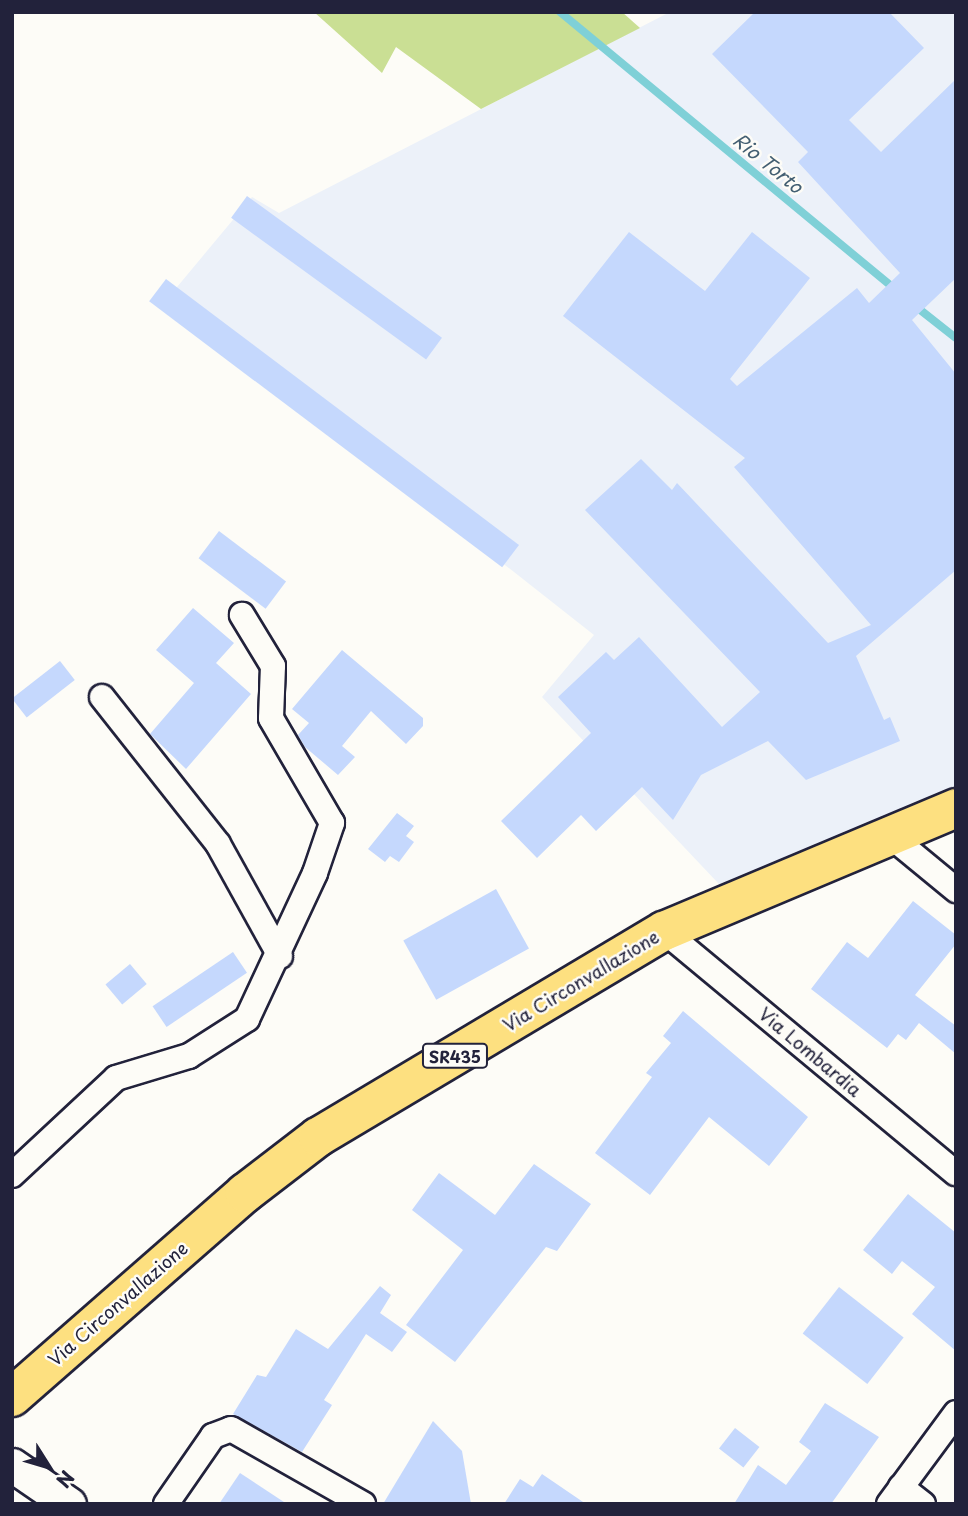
<!DOCTYPE html>
<html>
<head>
<meta charset="utf-8">
<style>
	body { margin:0 }
	#map { position:relative; width:968px; height:1516px; overflow:hidden; background:#fdfcf7; font-family:"Playpen Sans",sans-serif }
	div>[style] { position:absolute }
	[style*='--x'] { left:calc(var(--x)*1px); top:calc(var(--y)*1px); width:calc(var(--w)*1px); rotate:calc(var(--a)*1deg) }
	.built>* { inset:0; background:#ecf1f9 }
	.green>* { inset:0; background:#cadf94 }
	.stream>* { height:8px; margin:-4px; padding:0 4px; transform-origin:4px; border-radius:4px; background:#7fd0d7 }
	.building>* { inset:0; background:#c5d8fd; transform-origin:0 0 }
	.roads { filter:drop-shadow(2px 0 #22223b) drop-shadow(-2px 0 #22223b) drop-shadow(0 2px #22223b) drop-shadow(0 -2px #22223b) }
	.street>* { height:24px; margin:-12px; padding:0 12px; transform-origin:12px; border-radius:12px; background:#fdfcf7 }
	.secondary>* { height:33px; margin:-16.5px; padding:0 16.5px; transform-origin:16.5px; border-radius:16.5px; background:#fdfcf7 }
	.primary>* { height:38px; margin:-19px; padding:0 19px; transform-origin:19px; border-radius:19px; background:#fde080 }
	span { translate:-50% -50%; white-space:nowrap; text-align:center; line-height:1.15; -webkit-text-stroke:5px #fdfcf7; paint-order:stroke }
	.shield-label span { padding:2px 5px; background:#fdfcf7; border:2px solid; border-radius:5px; -webkit-text-stroke-width:0 }
	.shield-label { font-size:16px; color:#22223b; font-weight:700 }
	.street-label { font-size:18px; color:#22223b }
	.water-label { font-size:19px; color:#435f72; font-style:italic }
	.frame { position:absolute; inset:0; border:14px solid #22223b; pointer-events:none }
	.north { position:absolute; left:14px; top:1432px; width:70px; height:70px; -webkit-text-stroke:5px #fdfcf7; paint-order:stroke; rotate:127deg; font-size:19px; font-weight:700; line-height:28px; text-align:center; color:#22223b }
	.north::after { content:''; display:block; margin:auto; width:24px; height:32px; background:#22223b; clip-path:polygon(50% 0,100% 100%,50% 72%,0 100%) }
</style>
</head>
<body>
<div id="map">
	<div class="built">
		<div style="clip-path:polygon(670px 12px,956px 12px,956px 796px,736px 902px,542px 697px,594px 635px,167px 299px,252px 197px,279px 213px)"></div>
	</div>
	<div class="green">
		<div style="clip-path:polygon(314px 12px,622px 12px,640px 28px,481px 109px,396px 47px,382px 73px)"></div>
	</div>
	<div class="stream">
		<div style="--x:560;--y:12;--w:436;--a:39.6"></div>
		<div style="--x:914;--y:305;--w:53;--a:38.2"></div>
	</div>
	<div class="building">
		<div style="clip-path:polygon(755px 12px,889px 12px,924px 48px,849px 120px,881px 152px,956px 79px,956px 278px,912px 320px,956px 374px,956px 570px,856px 656px,884px 720px,890px 717px,900px 741px,806px 780px,768px 741px,701px 775px,673px 820px,642px 787px,596px 831px,581px 815px,537px 858px,501px 821px,591px 733px,558px 697px,606px 652px,614px 660px,639px 637px,722px 727px,760px 692px,585px 510px,641px 459px,672px 490px,677px 483px,828px 643px,871px 625px,734px 467px,745px 458px,563px 316px,629px 232px,705px 291px,752px 232px,810px 278px,730px 379px,737px 386px,857px 288px,869px 303px,900px 273px,798px 162px,808px 152px,712px 54px)"></div>
		<div style="left:247px;top:196px;width:241px;height:27px;rotate:36deg"></div>
		<div style="left:166px;top:279px;width:442px;height:28px;rotate:37deg"></div>
		<div style="left:219px;top:531px;width:84px;height:34px;rotate:37deg"></div>
		<div style="clip-path:polygon(193px 608px,234px 643px,216px 663px,251px 694px,186px 769px,150px 734px,194px 683px,156px 650px)"></div>
		<div style="clip-path:polygon(342px 650px,423px 718px,423px 726px,406px 744px,371px 711px,342px 746px,355px 757px,338px 775px,305px 747px,298px 735px,309px 723px,292px 709px)"></div>
		<div style="left:60px;top:661px;width:24px;height:61px;rotate:52deg"></div>
		<div style="clip-path:polygon(397px 813px,414px 826px,406px 836px,414px 842px,399px 862px,390px 856px,385px 862px,368px 849px)"></div>
		<div style="left:496px;top:889px;width:68px;height:106px;rotate:61deg"></div>
		<div style="clip-path:polygon(913px 901px,956px 935px,956px 944px,915px 995px,956px 1026px,956px 1054px,919px 1023px,906px 1040px,898px 1034px,887px 1048px,811px 989px,847px 942px,868px 958px)"></div>
		<div style="left:233px;top:952px;width:25px;height:97px;rotate:56deg"></div>
		<div style="left:130px;top:964px;width:26px;height:32px;rotate:50deg"></div>
		<div style="clip-path:polygon(683px 1011px,808px 1117px,769px 1166px,709px 1117px,650px 1195px,595px 1153px,652px 1077px,646px 1073px,671px 1043px,663px 1036px)"></div>
		<div style="clip-path:polygon(534px 1164px,591px 1204px,557px 1251px,546px 1247px,455px 1362px,406px 1325px,463px 1250px,412px 1210px,439px 1173px,495px 1215px)"></div>
		<div style="clip-path:polygon(908px 1194px,956px 1233px,956px 1351px,912px 1314px,935px 1287px,902px 1261px,892px 1274px,863px 1250px)"></div>
		<div style="clip-path:polygon(380px 1286px,391px 1295px,380px 1313px,407px 1332px,392px 1352px,366px 1334px,324px 1400px,332px 1405px,302px 1452px,233px 1414px,257px 1375px,266px 1377px,296px 1329px,328px 1349px)"></div>
		<div style="left:839px;top:1287px;width:82px;height:59px;rotate:38deg"></div>
		<div style="clip-path:polygon(825px 1403px,879px 1437px,831px 1504px,734px 1504px,758px 1465px,786px 1485px,811px 1451px,799px 1442px)"></div>
		<div style="clip-path:polygon(433px 1421px,462px 1451px,471px 1504px,383px 1504px)"></div>
		<div style="left:735px;top:1428px;width:31px;height:26px;rotate:38deg"></div>
		<div style="clip-path:polygon(240px 1473px,287px 1504px,219px 1504px)"></div>
		<div style="clip-path:polygon(542px 1474px,586px 1504px,504px 1504px,520px 1479px,533px 1487px)"></div>
	</div>
	<div class="roads">
		<div class="street">
			<div style="--x:102;--y:697;--w:187;--a:51.7"></div>
			<div style="--x:218;--y:844;--w:128;--a:61"></div>
			<div style="--x:893;--y:838;--w:82;--a:39.5"></div>
			<div style="--x:664;--y:931;--w:379;--a:39.7"></div>
			<div style="--x:12;--y:1175;--w:142;--a:-43"></div>
			<div style="--x:116;--y:1078;--w:76;--a:-16.8"></div>
			<div style="--x:189;--y:1056;--w:69;--a:-32.5"></div>
			<div style="--x:247;--y:1019;--w:161;--a:-65"></div>
			<div style="--x:315;--y:873;--w:53;--a:-71.2"></div>
			<div style="--x:332;--y:823;--w:121;--a:-120.2"></div>
			<div style="--x:271;--y:718;--w:52;--a:-87.8"></div>
			<div style="--x:273;--y:666;--w:60;--a:-121.3"></div>
			<div style="--x:901;--y:1487;--w:28;--a:38"></div>
			<div style="--x:166;--y:1504;--w:83;--a:-55.3"></div>
			<div style="--x:213;--y:1436;--w:19;--a:-21"></div>
			<div style="--x:231;--y:1429;--w:152;--a:29.6"></div>
			<div style="--x:889;--y:1504;--w:113;--a:-53.6"></div>
		</div>
		<div class="secondary">
			<div style="--x:12;--y:1465;--w:69;--a:34.4"></div>
		</div>
		<div class="primary">
			<div style="--x:12;--y:1397;--w:310;--a:-41.2"></div>
			<div style="--x:245;--y:1193;--w:92;--a:-37.5"></div>
			<div style="--x:318;--y:1137;--w:403;--a:-30.8"></div>
			<div style="--x:664;--y:931;--w:317;--a:-22.8"></div>
		</div>
	</div>
	<div class="shield-label">
		<span style="left:455px;top:1056px">SR435</span>
	</div>
	<div class="street-label">
		<span style="left:581px;top:981px;rotate:-31deg">Via Circonvallazione</span>
		<span style="left:810px;top:1052px;rotate:40deg">Via Lombardia</span>
		<span style="left:118px;top:1304px;rotate:-41deg">Via Circonvallazione</span>
	</div>
	<div class="water-label">
		<span style="left:768px;top:163px;rotate:39deg">Rio Torto</span>
	</div>
	<div class="frame"></div>
	<div class="north">N</div>
</div>
</body>
</html>
